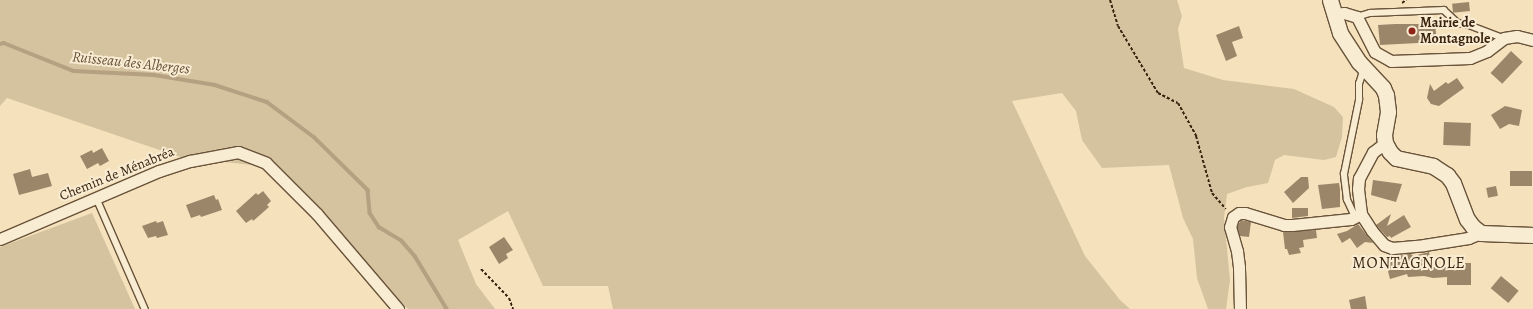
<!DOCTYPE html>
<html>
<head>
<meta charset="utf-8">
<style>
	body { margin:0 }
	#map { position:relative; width:1533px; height:309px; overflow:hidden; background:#f5e2bc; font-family:Alegreya,serif }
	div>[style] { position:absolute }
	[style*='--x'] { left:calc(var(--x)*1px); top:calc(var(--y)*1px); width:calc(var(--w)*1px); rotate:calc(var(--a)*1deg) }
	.green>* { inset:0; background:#d5c29f }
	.stream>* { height:3.5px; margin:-1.75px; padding:0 1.75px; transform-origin:1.75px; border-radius:1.75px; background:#b5a181 }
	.building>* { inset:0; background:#9b8669; transform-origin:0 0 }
	.path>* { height:2px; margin-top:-1px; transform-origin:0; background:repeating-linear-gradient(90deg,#3a230f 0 3px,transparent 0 5px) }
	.roads { filter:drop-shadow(1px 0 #69533a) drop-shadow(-1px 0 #69533a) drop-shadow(0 1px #69533a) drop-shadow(0 -1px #69533a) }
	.lane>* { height:5.5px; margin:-2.75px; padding:0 2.75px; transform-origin:2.75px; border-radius:2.75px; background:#f8ecd3 }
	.street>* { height:11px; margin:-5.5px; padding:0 5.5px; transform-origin:5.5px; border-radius:5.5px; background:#f8ecd3 }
	.secondary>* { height:15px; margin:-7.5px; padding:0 7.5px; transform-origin:7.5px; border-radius:7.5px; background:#f8ecd3 }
	.dots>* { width:11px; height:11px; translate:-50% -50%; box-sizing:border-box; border:2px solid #f8ecd3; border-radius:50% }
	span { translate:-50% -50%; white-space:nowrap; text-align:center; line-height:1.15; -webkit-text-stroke:4px #f8ecd3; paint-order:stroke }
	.poi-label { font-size:14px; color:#3a230f; font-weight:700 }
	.left { translate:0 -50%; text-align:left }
	.street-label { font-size:14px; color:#3a230f }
	.water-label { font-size:15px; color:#654f37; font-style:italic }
	.quarter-label { font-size:16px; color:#3a230f; letter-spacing:1px }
</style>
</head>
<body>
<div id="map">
	<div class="green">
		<div style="clip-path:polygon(0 0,1177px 0,1182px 16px,1178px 29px,1184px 68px,1223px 80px,1294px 89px,1334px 107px,1343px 117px,1342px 137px,1336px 157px,1324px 160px,1284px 155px,1275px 160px,1268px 183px,1247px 187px,1227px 194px,1224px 218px,1230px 280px,1226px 309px,1208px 309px,1197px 278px,1193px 239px,1183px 218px,1169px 165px,1102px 168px,1082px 140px,1076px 111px,1062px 93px,1012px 101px,1085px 256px,1120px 300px,1130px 309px,613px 309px,608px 286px,543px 286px,508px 211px,458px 240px,476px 284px,495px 309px,408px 309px,260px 166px,180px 157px,7px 98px,0 106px)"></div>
		<div style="clip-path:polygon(92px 213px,135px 309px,0 309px,0 247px)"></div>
	</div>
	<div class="stream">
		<div style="--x:0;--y:44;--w:4;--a:-14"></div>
		<div style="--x:4;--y:43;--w:75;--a:21.8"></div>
		<div style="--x:74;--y:71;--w:80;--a:2.9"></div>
		<div style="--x:154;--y:75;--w:62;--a:9.3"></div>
		<div style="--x:215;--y:85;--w:55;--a:18.1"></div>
		<div style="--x:267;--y:102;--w:59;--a:36.7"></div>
		<div style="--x:314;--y:137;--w:76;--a:44.5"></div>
		<div style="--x:368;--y:190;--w:23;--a:85"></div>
		<div style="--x:370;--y:213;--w:17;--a:57"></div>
		<div style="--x:379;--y:227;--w:26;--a:31"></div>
		<div style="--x:401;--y:240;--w:21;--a:49"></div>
		<div style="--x:415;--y:256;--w:62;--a:58.9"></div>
	</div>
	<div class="building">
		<div style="left:1469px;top:2px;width:9px;height:17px;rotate:84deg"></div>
		<div style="clip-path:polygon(1395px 24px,1435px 24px,1437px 42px,1380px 45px,1378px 25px)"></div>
		<div style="clip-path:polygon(1239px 26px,1243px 38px,1232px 42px,1237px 56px,1226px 61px,1216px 35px)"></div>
		<div style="left:1511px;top:51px;width:16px;height:30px;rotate:43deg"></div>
		<div style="clip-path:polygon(1457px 78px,1464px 88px,1439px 106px,1431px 104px,1427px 98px,1430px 84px,1434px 91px,1446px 82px,1448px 84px)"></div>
		<div style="clip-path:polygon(1505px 106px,1522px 110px,1519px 126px,1509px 124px,1500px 129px,1491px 115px)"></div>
		<div style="left:1444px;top:122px;width:27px;height:23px;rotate:2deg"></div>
		<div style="clip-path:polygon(102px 148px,109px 161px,100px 166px,98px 163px,87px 169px,80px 156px,92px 150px,93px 153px)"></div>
		<div style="clip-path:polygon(30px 169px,32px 177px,48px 173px,52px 186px,19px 195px,13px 174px)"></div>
		<div style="left:1510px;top:171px;width:22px;height:15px"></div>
		<div style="clip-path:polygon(1301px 177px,1308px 177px,1309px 188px,1293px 203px,1284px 192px)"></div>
		<div style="clip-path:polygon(1373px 180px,1402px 184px,1396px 202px,1371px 195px)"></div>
		<div style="clip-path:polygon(1339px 183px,1340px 189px,1340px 207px,1322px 209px,1318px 185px)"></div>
		<div style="left:1496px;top:186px;width:10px;height:10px;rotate:79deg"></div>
		<div style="clip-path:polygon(263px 191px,271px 201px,267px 205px,269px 207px,253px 221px,252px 219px,246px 223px,236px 211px,256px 193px,258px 195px)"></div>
		<div style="clip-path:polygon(214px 195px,216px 200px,218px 199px,222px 210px,201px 217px,200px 215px,191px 218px,186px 205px)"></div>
		<div style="clip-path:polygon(1292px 208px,1308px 208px,1308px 216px,1292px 218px)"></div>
		<div style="clip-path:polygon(1391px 214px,1387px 226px,1404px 215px,1411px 227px,1391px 238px,1390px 236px,1387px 237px,1376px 225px)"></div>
		<div style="clip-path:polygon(1241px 220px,1251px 222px,1249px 237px,1240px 236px,1237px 227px)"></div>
		<div style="clip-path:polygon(156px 221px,157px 223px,163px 221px,168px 235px,157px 238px,156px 236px,148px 238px,142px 226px)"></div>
		<div style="clip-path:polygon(1358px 224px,1373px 243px,1365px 242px,1357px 248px,1350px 238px,1342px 243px,1337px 234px,1347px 231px)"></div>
		<div style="clip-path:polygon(1316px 230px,1317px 238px,1303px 240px,1304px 247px,1299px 248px,1301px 253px,1289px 255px,1287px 249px,1285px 249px,1283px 232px)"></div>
		<div style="clip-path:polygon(504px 237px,513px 250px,506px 254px,508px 258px,499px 264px,489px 247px)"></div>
		<div style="clip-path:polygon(1429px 252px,1432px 267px,1452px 267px,1452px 263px,1471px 263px,1471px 285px,1447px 285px,1447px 277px,1433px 278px,1424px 276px,1408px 277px,1407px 274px,1390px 279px,1385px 260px,1410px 253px,1413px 256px)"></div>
		<div style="left:1501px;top:276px;width:23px;height:16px;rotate:40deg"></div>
		<div style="clip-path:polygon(1365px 296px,1367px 309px,1351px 309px,1349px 300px)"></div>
	</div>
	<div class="path">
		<div style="--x:1110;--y:0;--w:27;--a:73"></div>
		<div style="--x:1118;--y:26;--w:78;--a:59.2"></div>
		<div style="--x:1158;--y:93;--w:22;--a:27"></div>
		<div style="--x:1178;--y:103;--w:38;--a:61"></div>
		<div style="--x:1196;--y:136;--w:59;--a:74.3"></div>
		<div style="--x:1212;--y:193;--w:21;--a:49"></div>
		<div style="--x:1402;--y:3;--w:5;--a:-37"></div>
		<div style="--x:481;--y:269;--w:40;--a:46"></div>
		<div style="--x:509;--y:298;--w:12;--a:70"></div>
	</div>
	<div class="roads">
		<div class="lane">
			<div style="--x:1357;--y:17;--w:14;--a:-17"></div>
			<div style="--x:1370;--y:13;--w:74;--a:-2.3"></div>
			<div style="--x:1444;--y:10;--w:19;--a:43"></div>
			<div style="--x:1458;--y:23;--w:11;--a:10"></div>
			<div style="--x:1469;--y:25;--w:36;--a:21"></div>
			<div style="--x:97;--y:199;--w:120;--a:66.4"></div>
			<div style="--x:1355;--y:217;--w:19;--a:-115"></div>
			<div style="--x:1347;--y:200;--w:26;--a:-97"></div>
			<div style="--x:1344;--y:174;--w:76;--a:-78.5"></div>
			<div style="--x:1359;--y:100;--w:16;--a:-90"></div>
			<div style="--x:1359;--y:84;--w:9;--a:-72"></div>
			<div style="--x:1362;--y:75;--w:6;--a:-39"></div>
		</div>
		<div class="street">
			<div style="--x:1334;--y:14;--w:10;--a:-6"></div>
			<div style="--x:1344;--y:13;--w:14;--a:17"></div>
			<div style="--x:1357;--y:17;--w:39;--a:63"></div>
			<div style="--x:1375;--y:52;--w:18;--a:29"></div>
			<div style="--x:1391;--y:61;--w:79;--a:-2.2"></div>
			<div style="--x:1470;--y:58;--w:18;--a:-22"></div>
			<div style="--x:1487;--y:51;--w:21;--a:-37"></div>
			<div style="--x:1504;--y:38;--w:13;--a:-9"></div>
			<div style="--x:1517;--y:36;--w:16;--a:14"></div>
			<div style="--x:1385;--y:143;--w:15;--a:143"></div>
			<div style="--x:1373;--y:152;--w:30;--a:118"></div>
			<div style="--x:1359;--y:178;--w:11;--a:95"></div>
			<div style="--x:1358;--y:189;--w:25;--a:83"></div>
			<div style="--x:1361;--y:214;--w:20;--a:57"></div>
			<div style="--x:1372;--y:231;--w:18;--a:49"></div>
			<div style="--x:1384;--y:245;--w:9;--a:21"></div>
			<div style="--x:1392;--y:248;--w:32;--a:-5"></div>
			<div style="--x:1424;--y:245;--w:45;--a:-9"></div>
			<div style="--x:1468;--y:238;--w:14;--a:-21"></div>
			<div style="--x:0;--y:239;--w:173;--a:-23.2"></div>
			<div style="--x:159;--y:171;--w:33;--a:-18"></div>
			<div style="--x:190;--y:161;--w:49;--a:-10.6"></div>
			<div style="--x:238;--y:152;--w:30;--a:21"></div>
			<div style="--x:266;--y:163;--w:72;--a:45"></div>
			<div style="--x:317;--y:214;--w:125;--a:49.5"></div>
			<div style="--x:1240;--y:309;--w:42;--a:-91.4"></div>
			<div style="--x:1239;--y:267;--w:16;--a:-97"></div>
			<div style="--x:1237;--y:251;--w:25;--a:-106"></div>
			<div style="--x:1230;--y:227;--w:10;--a:-73"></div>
			<div style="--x:1233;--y:217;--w:7;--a:-34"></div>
			<div style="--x:1239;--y:213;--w:6;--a:0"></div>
			<div style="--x:1245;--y:213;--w:41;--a:17.1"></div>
			<div style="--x:1284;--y:225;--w:8;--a:0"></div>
			<div style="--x:1292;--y:225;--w:59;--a:-5.8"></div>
			<div style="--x:1351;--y:219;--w:11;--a:-27"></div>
		</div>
		<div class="secondary">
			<div style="--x:1330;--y:0;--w:34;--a:73"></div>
			<div style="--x:1340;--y:33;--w:35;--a:57"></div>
			<div style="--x:1359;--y:62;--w:35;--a:47"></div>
			<div style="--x:1383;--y:88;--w:8;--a:67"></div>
			<div style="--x:1386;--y:95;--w:17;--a:83"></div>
			<div style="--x:1388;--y:112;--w:23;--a:100"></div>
			<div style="--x:1384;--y:135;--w:8;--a:83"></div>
			<div style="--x:1385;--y:143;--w:10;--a:61"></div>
			<div style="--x:1390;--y:152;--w:8;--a:45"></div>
			<div style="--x:1396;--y:158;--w:38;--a:12"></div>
			<div style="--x:1433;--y:166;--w:17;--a:33"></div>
			<div style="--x:1447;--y:175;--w:10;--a:53"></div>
			<div style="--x:1453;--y:183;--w:39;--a:69"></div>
			<div style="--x:1467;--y:219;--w:10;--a:53"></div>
			<div style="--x:1473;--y:227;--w:10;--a:37"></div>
			<div style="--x:1481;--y:233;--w:52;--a:2.2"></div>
		</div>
	</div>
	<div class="dots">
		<div style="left:1412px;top:31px;background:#8f2418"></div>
	</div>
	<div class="poi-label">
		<span class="left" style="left:1420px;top:31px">Mairie de<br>Montagnole</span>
	</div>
	<div class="street-label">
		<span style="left:117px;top:174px;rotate:-22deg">Chemin de Ménabréa</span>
	</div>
	<div class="water-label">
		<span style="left:131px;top:63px;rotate:6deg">Ruisseau des Alberges</span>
	</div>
	<div class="quarter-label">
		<span style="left:1409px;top:263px">MONTAGNOLE</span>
	</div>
</div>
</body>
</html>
